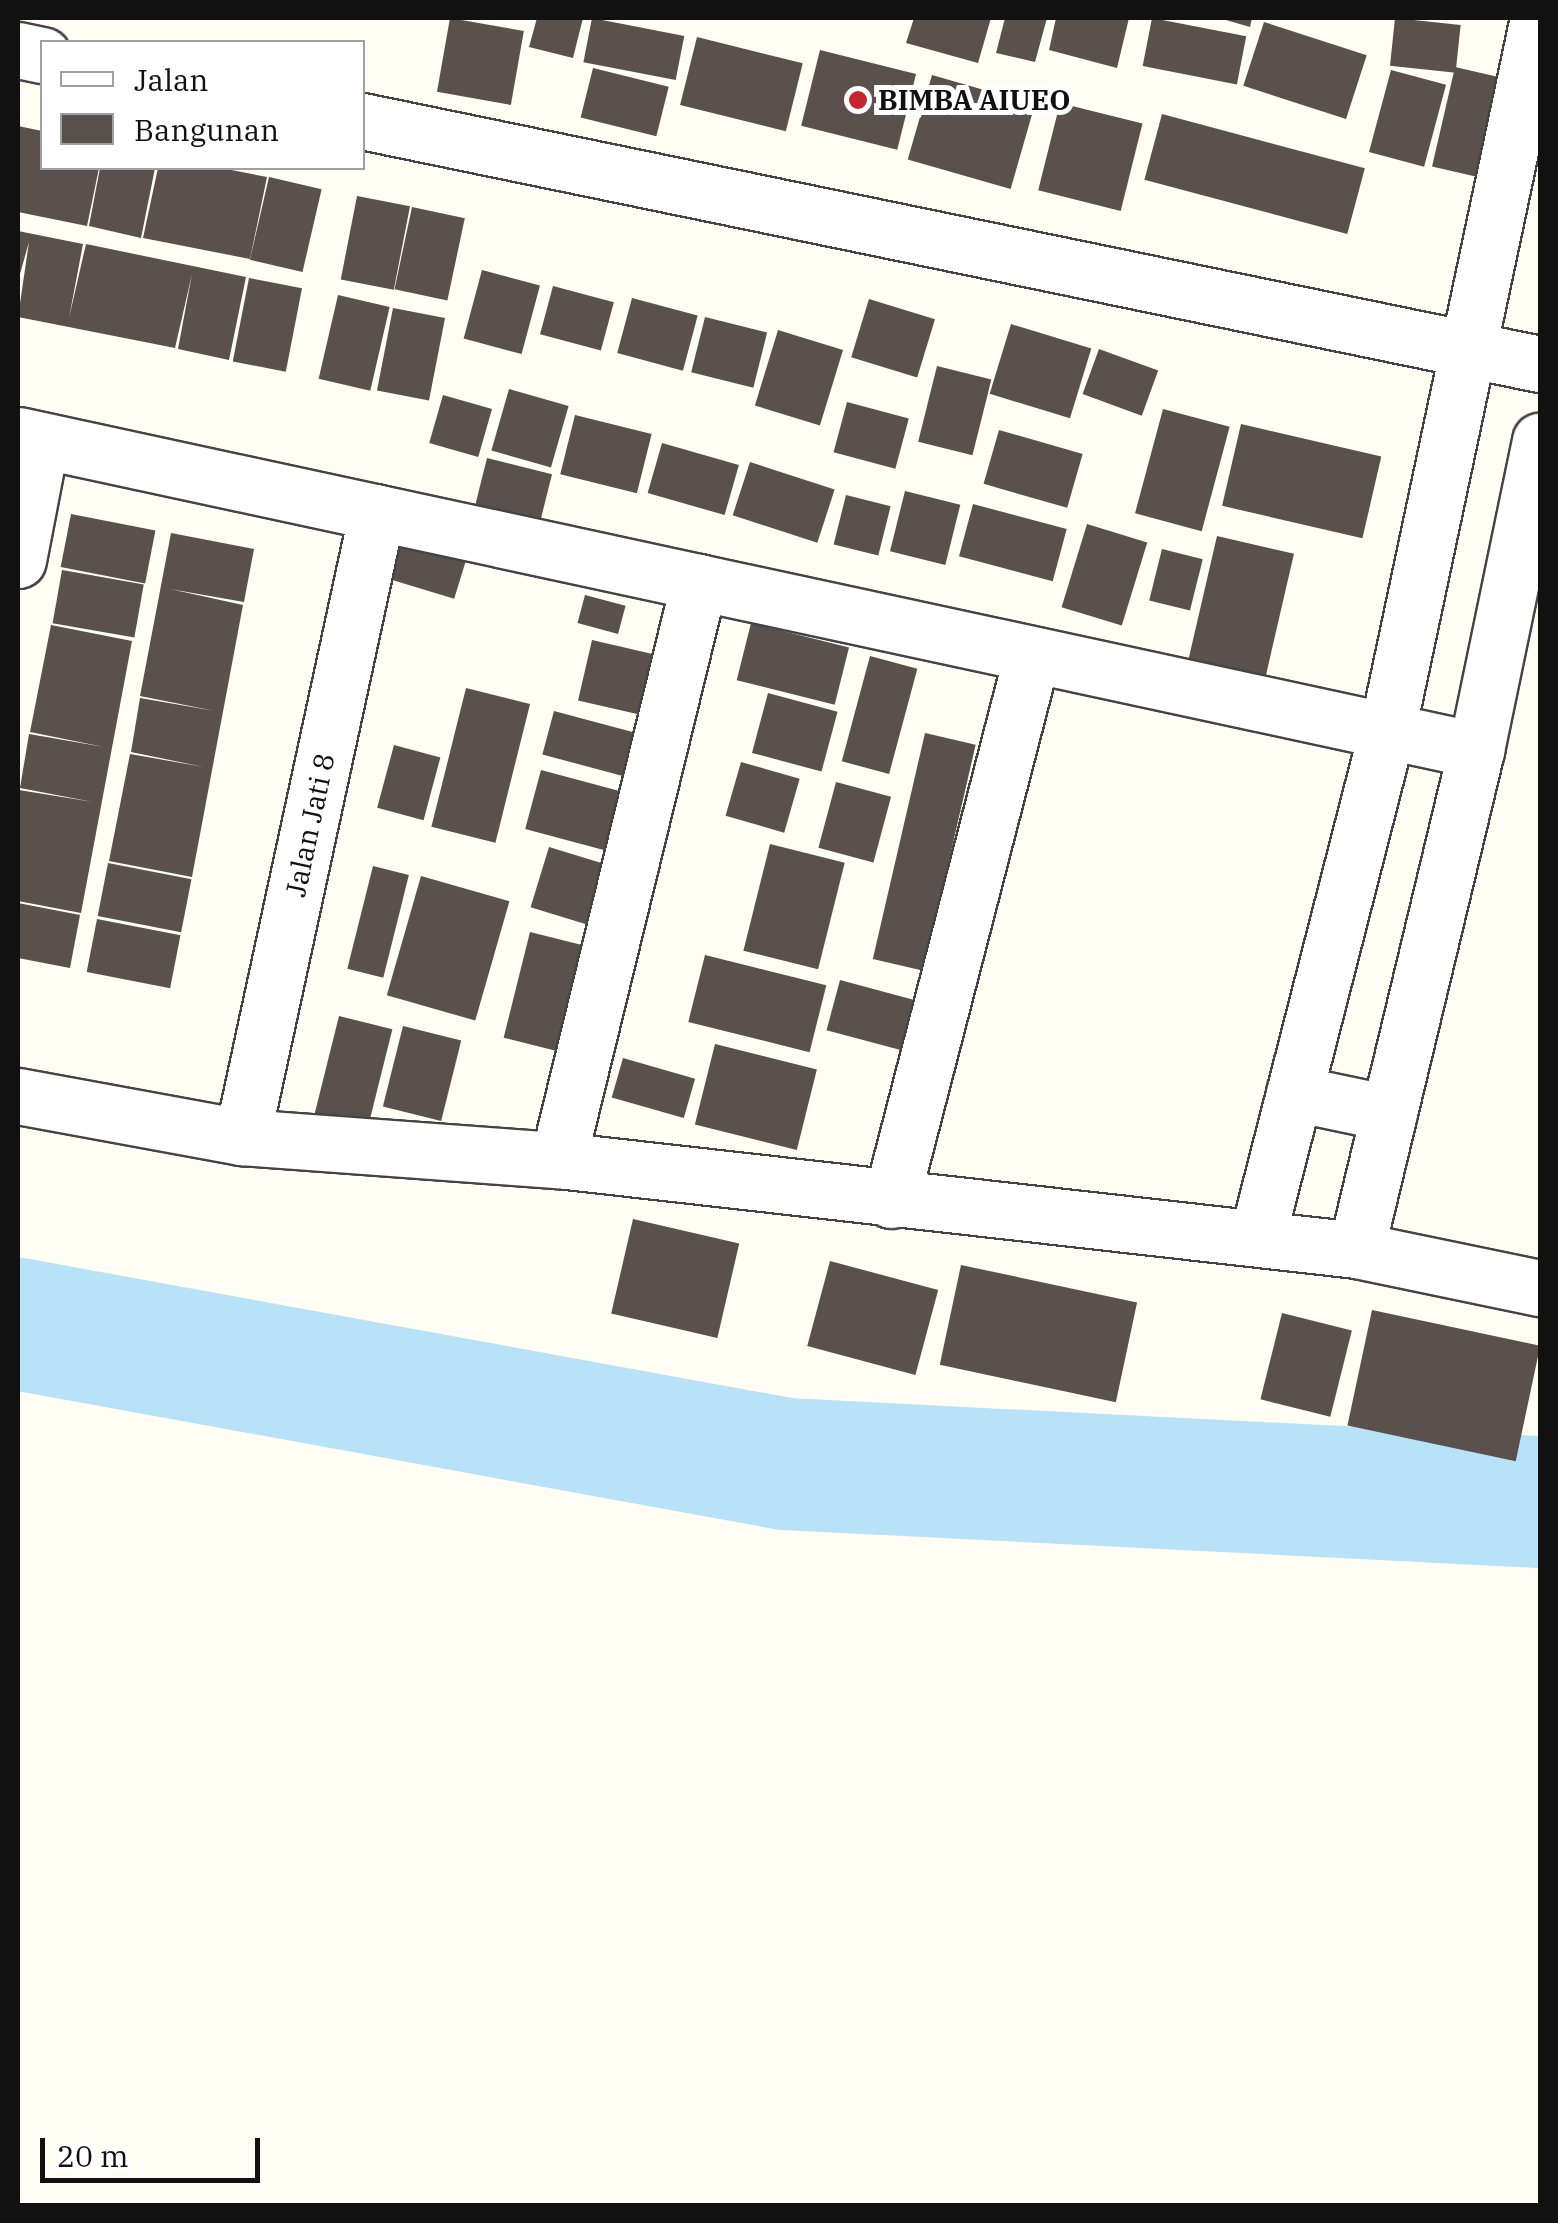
<!DOCTYPE html>
<html>
<head>
<meta charset="utf-8">
<style>
	body { margin:0 }
	#map { position:relative; width:1558px; height:2223px; overflow:hidden; background:#fffdf4; font-family:"IBM Plex Serif",serif }
	div>[style] { position:absolute }
	[style*='--x'] { left:calc(var(--x)*1px); top:calc(var(--y)*1px); width:calc(var(--w)*1px); rotate:calc(var(--a)*1deg) }
	.river>* { height:132px; margin:-66px; padding:0 66px; transform-origin:66px; border-radius:66px; background:#b8e2f7 }
	.building>* { inset:0; background:#5a514d; transform-origin:0 0 }
	.roads { filter:drop-shadow(2px 0 #444) drop-shadow(-2px 0 #444) drop-shadow(0 2px #444) drop-shadow(0 -2px #444) }
	.minor>* { height:55px; margin:-27.5px; padding:0 27.5px; transform-origin:27.5px; border-radius:27.5px; background:#fff }
	.dots>* { width:28px; height:28px; translate:-50% -50%; box-sizing:border-box; border:5px solid #fff; border-radius:50% }
	span { translate:-50% -50%; white-space:nowrap; text-align:center; line-height:1.15; -webkit-text-stroke:10px #fff; paint-order:stroke }
	.poi-label { font-size:28px; color:#111; font-weight:700 }
	.left { translate:0 -50%; text-align:left }
	.street-label { font-size:28px; color:#111 }
	.frame { position:absolute; inset:0; border:20px solid #111; pointer-events:none }
	.legend { position:absolute; left:40px; top:40px; width:325px; height:130px; box-sizing:border-box; background:#fff; border:2px solid #a0a0a0; margin:0; padding:12px 18px; list-style:none; font-size:30px; color:#111 }
	.legend li { display:flex; align-items:center; gap:20px; height:50px }
	.legend b { width:50px; border:2px solid #a0a0a0 }
	.scale { position:absolute; left:40px; top:2138px; width:220px; height:45px; box-sizing:border-box; border:5px solid #111; border-top:0; padding-left:12px; font-size:30px; line-height:35px; white-space:nowrap; color:#111; -webkit-text-stroke:8px #fff; paint-order:stroke }
</style>
</head>
<body>
<div id="map">
	<div class="river">
		<div style="--x:18;--y:1324;--w:781;--a:10.33"></div>
		<div style="--x:786;--y:1464;--w:755;--a:2.89"></div>
	</div>
	<div class="building">
		<div style="left:450px;top:18px;width:75px;height:75px;rotate:10deg"></div>
		<div style="clip-path:polygon(537px 18px,583px 18px,573px 58px,529px 47px)"></div>
		<div style="left:592px;top:18px;width:94px;height:45px;rotate:11deg"></div>
		<div style="clip-path:polygon(914px 18px,991px 18px,978px 63px,906px 43px)"></div>
		<div style="clip-path:polygon(1005px 18px,1047px 18px,1035px 62px,996px 53px)"></div>
		<div style="clip-path:polygon(1056px 18px,1129px 18px,1117px 68px,1049px 50px)"></div>
		<div style="left:1152px;top:18px;width:96px;height:49px;rotate:11deg"></div>
		<div style="clip-path:polygon(1219px 18px,1252px 18px,1250px 27px)"></div>
		<div style="left:1395px;top:18px;width:66px;height:48px;rotate:6deg"></div>
		<div style="left:1264px;top:22px;width:108px;height:67px;rotate:18deg"></div>
		<div style="left:697px;top:37px;width:109px;height:70px;rotate:14deg"></div>
		<div style="left:820px;top:50px;width:99px;height:78px;rotate:14deg"></div>
		<div style="left:1455px;top:67px;width:68px;height:102px;rotate:13deg"></div>
		<div style="left:593px;top:68px;width:78px;height:51px;rotate:14deg"></div>
		<div style="left:1391px;top:70px;width:57px;height:85px;rotate:15deg"></div>
		<div style="left:932px;top:75px;width:107px;height:88px;rotate:16deg"></div>
		<div style="left:1060px;top:103px;width:85px;height:90px;rotate:14deg"></div>
		<div style="left:1162px;top:114px;width:210px;height:68px;rotate:15deg"></div>
		<div style="clip-path:polygon(18px 126px,42px 131px,42px 168px,99px 168px,87px 226px,18px 212px)"></div>
		<div style="clip-path:polygon(100px 168px,155px 168px,141px 238px,89px 226px)"></div>
		<div style="clip-path:polygon(158px 168px,221px 168px,267px 177px,250px 259px,143px 238px)"></div>
		<div style="left:269px;top:177px;width:54px;height:85px;rotate:13deg"></div>
		<div style="left:357px;top:196px;width:54px;height:85px;rotate:11deg"></div>
		<div style="left:412px;top:207px;width:54px;height:84px;rotate:12deg"></div>
		<div style="clip-path:polygon(18px 231px,83px 244px,69px 318px,86px 244px,246px 277px,229px 360px,178px 349px,192px 274px,175px 348px,18px 317px,29px 242px,18px 281px)"></div>
		<div style="left:482px;top:270px;width:60px;height:71px;rotate:15deg"></div>
		<div style="left:249px;top:278px;width:54px;height:85px;rotate:11deg"></div>
		<div style="left:553px;top:286px;width:63px;height:50px;rotate:15deg"></div>
		<div style="left:338px;top:295px;width:53px;height:86px;rotate:13deg"></div>
		<div style="left:632px;top:298px;width:68px;height:57px;rotate:15deg"></div>
		<div style="left:869px;top:299px;width:69px;height:61px;rotate:17deg"></div>
		<div style="left:393px;top:308px;width:53px;height:84px;rotate:11deg"></div>
		<div style="left:705px;top:317px;width:64px;height:57px;rotate:14deg"></div>
		<div style="left:1011px;top:324px;width:84px;height:73px;rotate:17deg"></div>
		<div style="left:778px;top:330px;width:68px;height:79px;rotate:17deg"></div>
		<div style="left:1099px;top:349px;width:63px;height:48px;rotate:20deg"></div>
		<div style="left:937px;top:366px;width:56px;height:78px;rotate:14deg"></div>
		<div style="left:509px;top:389px;width:62px;height:64px;rotate:16deg"></div>
		<div style="left:443px;top:395px;width:51px;height:50px;rotate:16deg"></div>
		<div style="left:847px;top:402px;width:64px;height:52px;rotate:15deg"></div>
		<div style="left:1163px;top:409px;width:69px;height:108px;rotate:15deg"></div>
		<div style="left:575px;top:415px;width:79px;height:61px;rotate:14deg"></div>
		<div style="left:1241px;top:424px;width:144px;height:84px;rotate:13deg"></div>
		<div style="left:999px;top:430px;width:87px;height:56px;rotate:16deg"></div>
		<div style="left:662px;top:443px;width:80px;height:52px;rotate:16deg"></div>
		<div style="left:487px;top:458px;width:67px;height:53px;rotate:14deg"></div>
		<div style="left:750px;top:462px;width:89px;height:56px;rotate:18deg"></div>
		<div style="left:905px;top:491px;width:57px;height:62px;rotate:14deg"></div>
		<div style="left:846px;top:495px;width:46px;height:51px;rotate:14deg"></div>
		<div style="left:973px;top:504px;width:97px;height:54px;rotate:15deg"></div>
		<div style="left:71px;top:514px;width:86px;height:54px;rotate:11deg"></div>
		<div style="left:1087px;top:524px;width:63px;height:87px;rotate:17deg"></div>
		<div style="clip-path:polygon(171px 533px,254px 549px,244px 602px,170px 589px,243px 605px,192px 877px,109px 861px,130px 754px,204px 767px,131px 752px,140px 698px,215px 711px,140px 696px)"></div>
		<div style="left:389px;top:535px;width:81px;height:42px;rotate:17deg"></div>
		<div style="left:1217px;top:536px;width:79px;height:132px;rotate:13deg"></div>
		<div style="left:1162px;top:549px;width:42px;height:53px;rotate:14deg"></div>
		<div style="left:62px;top:570px;width:83px;height:54px;rotate:10deg"></div>
		<div style="left:585px;top:595px;width:42px;height:29px;rotate:15deg"></div>
		<div style="left:751px;top:623px;width:101px;height:59px;rotate:14deg"></div>
		<div style="clip-path:polygon(51px 625px,132px 641px,81px 913px,18px 901px,19px 790px,93px 802px,20px 788px,29px 734px,104px 747px,30px 732px)"></div>
		<div style="left:592px;top:640px;width:82px;height:62px;rotate:13deg"></div>
		<div style="left:870px;top:656px;width:49px;height:109px;rotate:15deg"></div>
		<div style="left:466px;top:688px;width:66px;height:143px;rotate:14deg"></div>
		<div style="left:768px;top:693px;width:72px;height:62px;rotate:15deg"></div>
		<div style="left:554px;top:711px;width:90px;height:45px;rotate:15deg"></div>
		<div style="left:925px;top:733px;width:52px;height:232px;rotate:13deg"></div>
		<div style="left:394px;top:745px;width:48px;height:65px;rotate:15deg"></div>
		<div style="left:741px;top:762px;width:61px;height:56px;rotate:16deg"></div>
		<div style="left:541px;top:770px;width:89px;height:61px;rotate:15deg"></div>
		<div style="left:836px;top:782px;width:57px;height:68px;rotate:15deg"></div>
		<div style="left:770px;top:844px;width:77px;height:110px;rotate:14deg"></div>
		<div style="left:549px;top:847px;width:65px;height:63px;rotate:17deg"></div>
		<div style="left:108px;top:863px;width:85px;height:54px;rotate:11deg"></div>
		<div style="left:373px;top:866px;width:37px;height:106px;rotate:14deg"></div>
		<div style="left:421px;top:876px;width:92px;height:124px;rotate:16deg"></div>
		<div style="clip-path:polygon(18px 903px,80px 915px,70px 968px,18px 958px)"></div>
		<div style="left:97px;top:919px;width:85px;height:54px;rotate:11deg"></div>
		<div style="left:530px;top:932px;width:69px;height:109px;rotate:14deg"></div>
		<div style="left:705px;top:955px;width:125px;height:69px;rotate:14deg"></div>
		<div style="left:840px;top:980px;width:101px;height:52px;rotate:15deg"></div>
		<div style="left:339px;top:1016px;width:55px;height:101px;rotate:14deg"></div>
		<div style="left:403px;top:1026px;width:60px;height:83px;rotate:14deg"></div>
		<div style="left:715px;top:1044px;width:105px;height:83px;rotate:14deg"></div>
		<div style="left:623px;top:1058px;width:75px;height:41px;rotate:16deg"></div>
		<div style="left:633px;top:1219px;width:109px;height:97px;rotate:13deg"></div>
		<div style="left:830px;top:1261px;width:112px;height:88px;rotate:15deg"></div>
		<div style="left:961px;top:1265px;width:180px;height:102px;rotate:12deg"></div>
		<div style="left:1372px;top:1310px;width:172px;height:118px;rotate:12deg"></div>
		<div style="left:1282px;top:1313px;width:72px;height:89px;rotate:14deg"></div>
	</div>
	<div class="roads">
		<div class="minor">
			<div style="--x:18;--y:50;--w:25;--a:12"></div>
			<div style="--x:362;--y:121;--w:1203;--a:11.66"></div>
			<div style="--x:18;--y:435;--w:1492;--a:12.19"></div>
			<div style="--x:18;--y:560;--w:122;--a:-79.1"></div>
			<div style="--x:1294;--y:1093;--w:97;--a:11.9"></div>
			<div style="--x:18;--y:1096;--w:228;--a:10.4"></div>
			<div style="--x:242;--y:1137;--w:317;--a:4.2"></div>
			<div style="--x:558;--y:1160;--w:803;--a:6.43"></div>
			<div style="--x:1356;--y:1250;--w:188;--a:11.7"></div>
			<div style="--x:242;--y:1137;--w:639;--a:-77.81"></div>
			<div style="--x:558;--y:1160;--w:595;--a:-76.29"></div>
			<div style="--x:891;--y:1200;--w:563;--a:-75.49"></div>
			<div style="--x:1257;--y:1238;--w:523;--a:-75.62"></div>
			<div style="--x:1387;--y:731;--w:729;--a:-78.04"></div>
			<div style="--x:1356;--y:1250;--w:514;--a:-76.5"></div>
			<div style="--x:1476;--y:750;--w:316;--a:-78.3"></div>
		</div>
	</div>
	<div class="dots">
		<div style="left:858px;top:100px;background:#c52531"></div>
	</div>
	<div class="poi-label">
		<span class="left" style="left:878px;top:100px">BIMBA AIUEO</span>
	</div>
	<div class="street-label">
		<span style="left:310px;top:825px;rotate:-78deg">Jalan Jati 8</span>
	</div>
	<div class="frame"></div>
	<ul class="legend">
	<li><b style="height:12px;background:#fff"></b>Jalan</li>
	<li><b style="height:28px;background:#5a514d"></b>Bangunan</li>
	</ul>
	<div class="scale">20 m</div>
</div>
</body>
</html>
